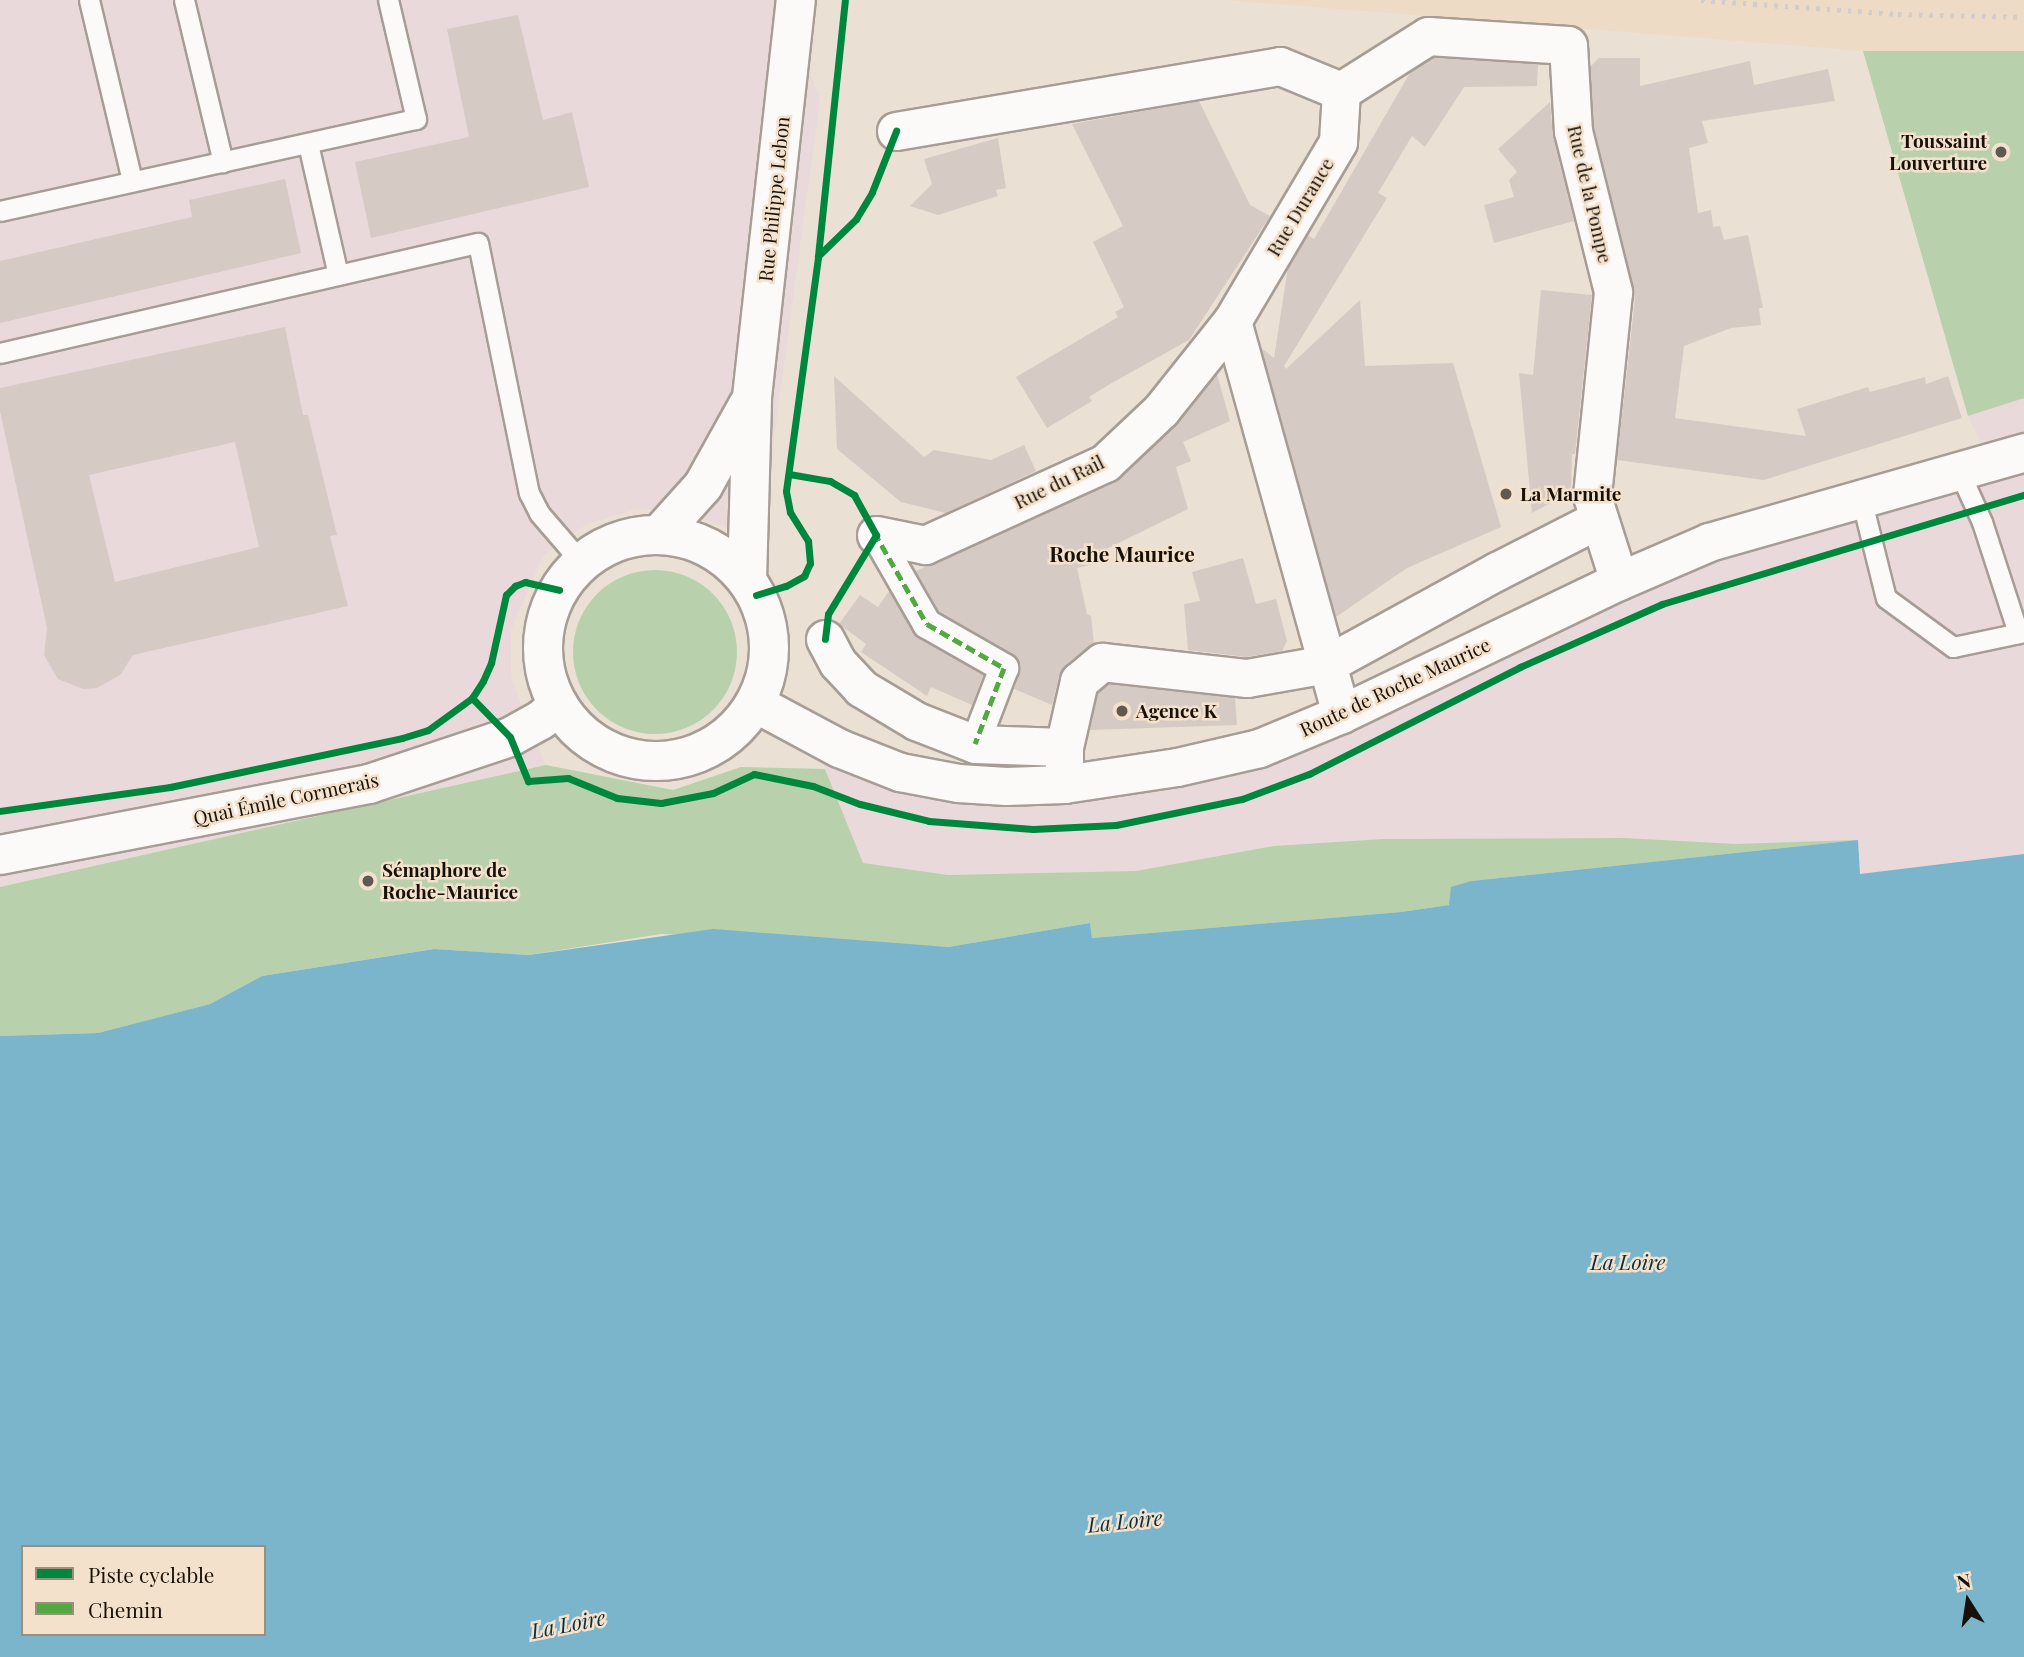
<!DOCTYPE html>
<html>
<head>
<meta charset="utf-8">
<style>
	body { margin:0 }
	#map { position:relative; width:2024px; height:1657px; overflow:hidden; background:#ebe0d4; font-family:"Playfair Display",serif }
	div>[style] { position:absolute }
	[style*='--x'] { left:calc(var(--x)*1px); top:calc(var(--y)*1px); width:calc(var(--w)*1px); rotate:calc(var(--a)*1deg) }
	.built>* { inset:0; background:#eddbc6 }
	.industrial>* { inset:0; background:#ead9db }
	.green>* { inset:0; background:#b8d0ab }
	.round { border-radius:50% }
	.water>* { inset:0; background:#7ab5cc }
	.building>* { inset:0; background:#d6cac4 }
	.roads { filter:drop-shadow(2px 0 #a69d95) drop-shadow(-2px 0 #a69d95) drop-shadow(0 2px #a69d95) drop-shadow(0 -2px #a69d95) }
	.service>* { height:19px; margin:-9.5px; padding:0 9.5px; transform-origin:9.5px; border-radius:9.5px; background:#fcfaf9 }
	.pedestrian>* { height:28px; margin:-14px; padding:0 14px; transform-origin:14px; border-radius:14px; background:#fcfaf9 }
	.minor>* { height:37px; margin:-18.5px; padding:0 18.5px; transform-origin:18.5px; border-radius:18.5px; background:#fcfaf9 }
	.secondary>* { height:38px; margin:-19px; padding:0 19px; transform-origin:19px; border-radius:19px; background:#fcfaf9 }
	.secondary>.ring { margin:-19px; padding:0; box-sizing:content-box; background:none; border:38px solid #fcfaf9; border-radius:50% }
	.rail>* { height:5px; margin-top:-2.5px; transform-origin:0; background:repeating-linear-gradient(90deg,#d1cdca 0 3.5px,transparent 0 10.5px) }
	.quiet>* { height:5px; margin-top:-2.5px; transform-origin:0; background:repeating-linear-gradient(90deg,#52a841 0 10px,transparent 0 15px) }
	.cycleway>* { height:7px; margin:-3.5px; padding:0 3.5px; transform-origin:3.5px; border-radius:3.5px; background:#00873e }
	.dots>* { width:19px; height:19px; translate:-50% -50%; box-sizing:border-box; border:4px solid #f4e1cb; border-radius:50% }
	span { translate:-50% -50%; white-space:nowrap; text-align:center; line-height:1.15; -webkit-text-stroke:5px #f4e1cb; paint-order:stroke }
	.poi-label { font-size:19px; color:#171109; font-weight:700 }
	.right { translate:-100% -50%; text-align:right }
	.left { translate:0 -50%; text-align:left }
	.street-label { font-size:19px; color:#171109 }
	.neighbourhood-label { font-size:21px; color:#171109; font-weight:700 }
	.water-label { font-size:21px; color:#063040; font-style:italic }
	.legend { position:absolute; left:21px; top:1545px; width:245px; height:91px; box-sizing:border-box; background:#f4e1cb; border:2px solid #9c8e7d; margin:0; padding:9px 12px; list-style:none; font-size:21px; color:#171109 }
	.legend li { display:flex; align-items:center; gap:14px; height:35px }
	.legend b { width:35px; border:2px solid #9c8e7d }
	.north { position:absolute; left:1933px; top:1566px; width:70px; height:70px; -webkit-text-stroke:5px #f4e1cb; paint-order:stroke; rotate:348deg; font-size:19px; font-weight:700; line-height:28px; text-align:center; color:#171109 }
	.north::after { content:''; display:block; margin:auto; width:24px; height:32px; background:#171109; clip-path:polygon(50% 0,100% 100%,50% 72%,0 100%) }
</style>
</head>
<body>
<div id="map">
	<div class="built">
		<div style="clip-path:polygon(1225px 0,2024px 0,2024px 51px,1863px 51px)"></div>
	</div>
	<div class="industrial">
		<div style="clip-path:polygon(0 0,782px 0,820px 99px,759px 549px,734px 530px,686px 513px,637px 509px,587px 524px,543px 556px,511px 630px,511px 678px,546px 765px,0 887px)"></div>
		<div style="clip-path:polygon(2024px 398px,2024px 854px,1860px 874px,1858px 841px,1736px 844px,1625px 838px,1383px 839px,1274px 846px,1136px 871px,948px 875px,863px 864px,815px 742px,1024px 799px,1236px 759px,1598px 594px,1989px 462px,1968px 416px)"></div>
	</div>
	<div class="green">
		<div style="clip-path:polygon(1863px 51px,2024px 51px,2024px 398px,1968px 416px)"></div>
		<div class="round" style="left:573px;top:570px;width:164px;height:164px"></div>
		<div style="clip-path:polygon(546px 765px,673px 790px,741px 767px,825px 769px,863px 863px,948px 875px,1136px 871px,1274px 846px,1383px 839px,1625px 838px,1736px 844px,1858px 840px,1471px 881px,1449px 905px,1401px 912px,1092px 938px,1090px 923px,948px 947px,661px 934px,529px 955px,433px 949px,262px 976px,210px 1004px,98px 1033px,0 1036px,0 887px)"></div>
	</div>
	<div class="water">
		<div style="clip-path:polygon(evenodd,1858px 840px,1860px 874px,2024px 854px,2024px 1657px,0 1657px,0 1036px,98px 1033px,210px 1004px,262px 976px,434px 949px,529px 955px,713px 929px,948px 947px,1090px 923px,1092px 938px,1401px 912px,1449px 905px,1451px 887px,1471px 881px,1858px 840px,23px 1547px,264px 1547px,264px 1634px,23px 1634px,23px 1547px)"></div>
	</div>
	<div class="building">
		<div style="clip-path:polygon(518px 15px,543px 120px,572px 112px,589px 187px,371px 238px,355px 162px,469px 137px,447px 29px)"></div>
		<div style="clip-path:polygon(1433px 57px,1538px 64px,1537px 86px,1464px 87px,1425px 147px,1412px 136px,1378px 193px,1387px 198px,1284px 366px,1286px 369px,1360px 300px,1365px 366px,1453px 363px,1501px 527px,1407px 568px,1336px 617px,1261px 348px,1274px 358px,1288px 267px,1307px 235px,1314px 239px,1411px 71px)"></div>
		<div style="clip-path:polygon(1599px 58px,1640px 58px,1640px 86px,1750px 61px,1754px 85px,1828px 69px,1835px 101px,1702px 121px,1708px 143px,1689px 148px,1698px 213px,1711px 210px,1713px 227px,1720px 226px,1724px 240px,1748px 235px,1763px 308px,1759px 308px,1761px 325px,1731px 328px,1684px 346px,1675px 418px,1806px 436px,1797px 409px,1868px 387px,1870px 392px,1925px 377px,1926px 384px,1948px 376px,1962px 418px,1764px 480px,1617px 460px,1635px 299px,1594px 128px,1590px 67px)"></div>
		<div style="clip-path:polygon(1199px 101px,1250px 205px,1270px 216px,1189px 340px,1110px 384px,1089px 397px,1092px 401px,1047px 428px,1016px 377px,1118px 317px,1115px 312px,1124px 307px,1093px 242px,1123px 226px,1072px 124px)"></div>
		<div style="clip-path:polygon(1550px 102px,1553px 136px,1574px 221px,1494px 243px,1484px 205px,1514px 197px,1509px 180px,1517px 172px,1498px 149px)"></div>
		<div style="clip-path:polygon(998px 138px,1006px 188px,996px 190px,998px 196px,938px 215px,910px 206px,932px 184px,924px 159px)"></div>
		<div style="clip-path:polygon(285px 179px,301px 253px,0 323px,0 261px,192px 217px,189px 200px)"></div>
		<div style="clip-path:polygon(1541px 290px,1592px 295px,1575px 454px,1572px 454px,1571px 492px,1532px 513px,1519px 373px,1533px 375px)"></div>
		<div style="clip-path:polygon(evenodd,285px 327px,303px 415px,308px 415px,337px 535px,330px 536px,348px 606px,133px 655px,120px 675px,97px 688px,83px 689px,58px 679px,44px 655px,47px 628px,0 411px,0 388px,285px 327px,235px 442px,259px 547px,115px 582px,89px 475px,235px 442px)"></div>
		<div style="clip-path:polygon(1217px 374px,1230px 421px,1183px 442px,1191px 461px,1176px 467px,1188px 509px,1092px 556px,1094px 564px,1077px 568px,1087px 614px,1091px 616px,1094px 643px,1065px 665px,1059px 676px,1052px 705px,1014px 689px,1021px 667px,1018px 658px,939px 612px,916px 571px,1114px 482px,1176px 425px)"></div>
		<div style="clip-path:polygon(834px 376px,924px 457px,934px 450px,991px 460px,1024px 445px,1036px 471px,946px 513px,901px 502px,837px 449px)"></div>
		<div style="clip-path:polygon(1243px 558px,1256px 604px,1276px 599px,1287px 641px,1282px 651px,1246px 657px,1188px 650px,1184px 604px,1200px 601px,1192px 572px)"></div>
		<div style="clip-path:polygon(889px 591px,918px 638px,983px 675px,972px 705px,931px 687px,927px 696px,861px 652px,866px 644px,839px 624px,860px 595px,878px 607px)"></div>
		<div style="clip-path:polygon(1109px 684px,1235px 698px,1237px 725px,1090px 730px,1098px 693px)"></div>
	</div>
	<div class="roads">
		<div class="service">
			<div style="--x:89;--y:0;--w:186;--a:76.6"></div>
			<div style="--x:184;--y:0;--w:167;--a:76.5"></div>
			<div style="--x:308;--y:144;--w:134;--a:77.1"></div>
			<div style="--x:0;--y:211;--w:426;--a:-12.5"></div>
			<div style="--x:416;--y:119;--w:122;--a:-103.2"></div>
			<div style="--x:0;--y:353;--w:490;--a:-13"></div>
			<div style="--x:478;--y:243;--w:255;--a:78.5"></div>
			<div style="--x:529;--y:493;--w:22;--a:63"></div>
			<div style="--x:539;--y:513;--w:66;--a:49.3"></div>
			<div style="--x:1959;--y:471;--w:56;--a:65.7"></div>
			<div style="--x:1982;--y:522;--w:117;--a:72"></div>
			<div style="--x:1861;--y:498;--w:103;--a:76"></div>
			<div style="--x:1886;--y:598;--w:83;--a:36.2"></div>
			<div style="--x:1953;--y:647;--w:73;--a:-11.9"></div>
		</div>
		<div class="pedestrian">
			<div style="--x:876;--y:535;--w:103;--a:60.2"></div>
			<div style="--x:927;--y:624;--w:89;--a:29.7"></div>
			<div style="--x:1004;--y:668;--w:81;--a:110.9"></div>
		</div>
		<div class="minor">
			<div style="--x:1341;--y:91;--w:103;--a:-32.3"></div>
			<div style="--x:1428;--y:36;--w:140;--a:3.7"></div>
			<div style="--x:1568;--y:45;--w:86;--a:86.7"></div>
			<div style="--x:1573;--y:131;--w:166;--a:76"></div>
			<div style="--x:1613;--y:292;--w:205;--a:95.9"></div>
			<div style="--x:1592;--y:496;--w:89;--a:72.4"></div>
			<div style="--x:896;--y:131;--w:389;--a:-9.6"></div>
			<div style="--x:1280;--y:66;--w:66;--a:22.3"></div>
			<div style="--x:1341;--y:91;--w:51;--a:93.4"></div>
			<div style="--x:1338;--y:142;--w:208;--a:120.6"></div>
			<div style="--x:1232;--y:321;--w:408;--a:74.5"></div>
			<div style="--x:876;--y:535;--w:50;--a:11.5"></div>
			<div style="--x:925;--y:545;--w:198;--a:-24.5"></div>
			<div style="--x:1105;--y:463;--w:77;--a:-43.4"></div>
			<div style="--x:1161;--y:410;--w:114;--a:-51.4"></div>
			<div style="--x:825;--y:639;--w:27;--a:62"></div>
			<div style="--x:838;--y:663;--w:34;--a:47"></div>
			<div style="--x:861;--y:688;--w:64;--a:31"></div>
			<div style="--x:916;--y:721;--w:63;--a:21.3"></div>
			<div style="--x:975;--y:744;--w:89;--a:1.9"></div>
			<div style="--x:755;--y:703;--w:95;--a:28.2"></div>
			<div style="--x:839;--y:748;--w:66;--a:21.5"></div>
			<div style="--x:900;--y:772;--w:59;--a:10.7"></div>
			<div style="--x:958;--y:783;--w:48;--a:3.6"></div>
			<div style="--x:1006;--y:786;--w:58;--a:-2"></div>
			<div style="--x:1064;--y:784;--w:114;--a:-8.6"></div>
			<div style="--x:1177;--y:767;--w:84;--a:-13"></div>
			<div style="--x:1259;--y:748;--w:89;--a:-22.5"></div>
			<div style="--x:1341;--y:714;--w:308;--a:-25.6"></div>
			<div style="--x:1619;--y:581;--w:98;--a:-23.4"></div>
			<div style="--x:1709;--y:542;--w:328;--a:-15.9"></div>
			<div style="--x:1064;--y:784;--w:37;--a:-90"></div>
			<div style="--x:1064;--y:747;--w:68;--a:-77.2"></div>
			<div style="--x:1079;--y:681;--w:30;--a:-40"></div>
			<div style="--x:1102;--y:662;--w:146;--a:6.3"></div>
			<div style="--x:1247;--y:678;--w:81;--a:-9.9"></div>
			<div style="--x:1327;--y:664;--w:194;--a:-28.7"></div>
			<div style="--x:1497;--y:571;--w:114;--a:-27"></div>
		</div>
		<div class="secondary">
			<div style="--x:659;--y:535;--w:66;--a:-48.1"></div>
			<div style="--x:703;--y:486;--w:93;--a:-60.9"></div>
			<div class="ring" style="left:543px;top:535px;width:188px;height:188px"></div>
			<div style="--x:747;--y:580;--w:183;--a:-88.4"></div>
			<div style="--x:752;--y:397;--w:399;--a:-83.7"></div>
			<div style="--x:0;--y:855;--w:376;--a:-10.9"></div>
			<div style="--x:369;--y:784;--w:149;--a:-18.4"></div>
			<div style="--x:510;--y:737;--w:35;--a:-29"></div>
			<div style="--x:541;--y:720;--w:23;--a:-41"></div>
		</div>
	</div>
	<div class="rail">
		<div style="--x:1701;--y:0;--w:197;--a:4.1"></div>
		<div style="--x:1898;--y:14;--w:126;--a:1.4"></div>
	</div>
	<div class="quiet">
		<div style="--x:874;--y:532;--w:106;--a:60.1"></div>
		<div style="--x:927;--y:624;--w:89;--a:29.7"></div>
		<div style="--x:1004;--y:668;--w:81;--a:110.9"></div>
	</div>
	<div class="cycleway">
		<div style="--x:818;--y:256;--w:53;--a:-44.2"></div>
		<div style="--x:856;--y:219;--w:31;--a:-59"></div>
		<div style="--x:872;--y:192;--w:66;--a:-68.5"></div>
		<div style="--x:789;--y:474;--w:42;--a:9.7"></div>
		<div style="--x:830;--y:481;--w:28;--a:30"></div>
		<div style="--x:854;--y:495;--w:46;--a:61.2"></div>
		<div style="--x:876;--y:535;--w:92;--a:121.3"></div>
		<div style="--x:828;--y:614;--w:25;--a:97"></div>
		<div style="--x:756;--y:595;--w:31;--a:-17"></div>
		<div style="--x:786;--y:586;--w:21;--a:-29"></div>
		<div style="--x:804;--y:576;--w:14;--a:-65"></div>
		<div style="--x:810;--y:563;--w:22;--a:-95"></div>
		<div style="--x:808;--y:541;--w:34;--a:-122"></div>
		<div style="--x:790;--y:512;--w:21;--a:-101"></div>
		<div style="--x:786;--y:491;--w:237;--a:-82.2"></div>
		<div style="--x:818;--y:256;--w:257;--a:-84"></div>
		<div style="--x:472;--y:698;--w:54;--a:45.7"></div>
		<div style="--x:510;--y:737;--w:48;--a:67.8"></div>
		<div style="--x:528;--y:781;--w:40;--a:-4.3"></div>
		<div style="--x:568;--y:778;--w:53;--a:22.2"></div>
		<div style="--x:617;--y:798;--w:44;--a:6.5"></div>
		<div style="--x:661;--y:803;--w:53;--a:-10.9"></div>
		<div style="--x:713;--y:793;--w:45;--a:-24.9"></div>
		<div style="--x:754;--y:774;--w:60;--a:11.5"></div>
		<div style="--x:813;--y:786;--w:50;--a:21"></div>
		<div style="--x:860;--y:804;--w:71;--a:13.8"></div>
		<div style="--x:929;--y:821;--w:104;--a:4.4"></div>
		<div style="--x:1033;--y:829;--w:83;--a:-2.8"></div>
		<div style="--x:1116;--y:825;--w:129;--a:-11.7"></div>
		<div style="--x:1242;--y:799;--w:72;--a:-20.5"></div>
		<div style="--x:1309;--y:774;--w:237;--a:-26.9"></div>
		<div style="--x:1520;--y:667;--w:155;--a:-23.9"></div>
		<div style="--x:1662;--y:604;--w:378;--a:-16.8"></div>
		<div style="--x:0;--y:811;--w:172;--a:-8"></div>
		<div style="--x:170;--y:787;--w:237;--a:-11.9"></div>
		<div style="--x:402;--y:738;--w:27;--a:-17"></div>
		<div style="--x:428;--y:730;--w:54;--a:-36"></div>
		<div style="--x:472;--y:698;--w:20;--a:-57"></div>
		<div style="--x:483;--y:681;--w:20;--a:-66"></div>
		<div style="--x:491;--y:663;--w:70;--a:-77.6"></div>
		<div style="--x:506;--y:595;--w:13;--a:-45"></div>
		<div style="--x:515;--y:586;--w:11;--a:-22"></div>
		<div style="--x:525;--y:582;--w:35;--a:13"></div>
	</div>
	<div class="dots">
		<div style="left:2001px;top:152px;background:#615950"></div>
		<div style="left:1506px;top:494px;background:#615950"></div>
		<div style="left:1122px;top:711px;background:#615950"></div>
		<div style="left:368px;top:881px;background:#615950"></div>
	</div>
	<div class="poi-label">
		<span class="right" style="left:1987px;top:152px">Toussaint<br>Louverture</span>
		<span class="left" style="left:1520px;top:494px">La Marmite</span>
		<span class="left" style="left:1136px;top:711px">Agence K</span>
		<span class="left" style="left:382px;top:881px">Sémaphore de<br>Roche-Maurice</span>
	</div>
	<div class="street-label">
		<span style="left:1590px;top:194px;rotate:77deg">Rue de la Pompe</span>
		<span style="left:774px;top:199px;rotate:-84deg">Rue Philippe Lebon</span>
		<span style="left:1300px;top:207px;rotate:-59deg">Rue Durance</span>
		<span style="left:1059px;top:482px;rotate:-26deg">Rue du Rail</span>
		<span style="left:1395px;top:687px;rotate:-25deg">Route de Roche Maurice</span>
		<span style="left:286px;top:799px;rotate:-12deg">Quai Émile Cormerais</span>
	</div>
	<div class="neighbourhood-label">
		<span style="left:1122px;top:553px">Roche Maurice</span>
	</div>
	<div class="water-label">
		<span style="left:1628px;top:1261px">La Loire</span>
		<span style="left:1125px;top:1520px;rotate:-6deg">La Loire</span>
		<span style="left:568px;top:1623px;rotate:-11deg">La Loire</span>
	</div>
	<ul class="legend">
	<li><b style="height:9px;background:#00873e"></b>Piste cyclable</li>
	<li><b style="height:9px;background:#52a841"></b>Chemin</li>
	</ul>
	<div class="north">N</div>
</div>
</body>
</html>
